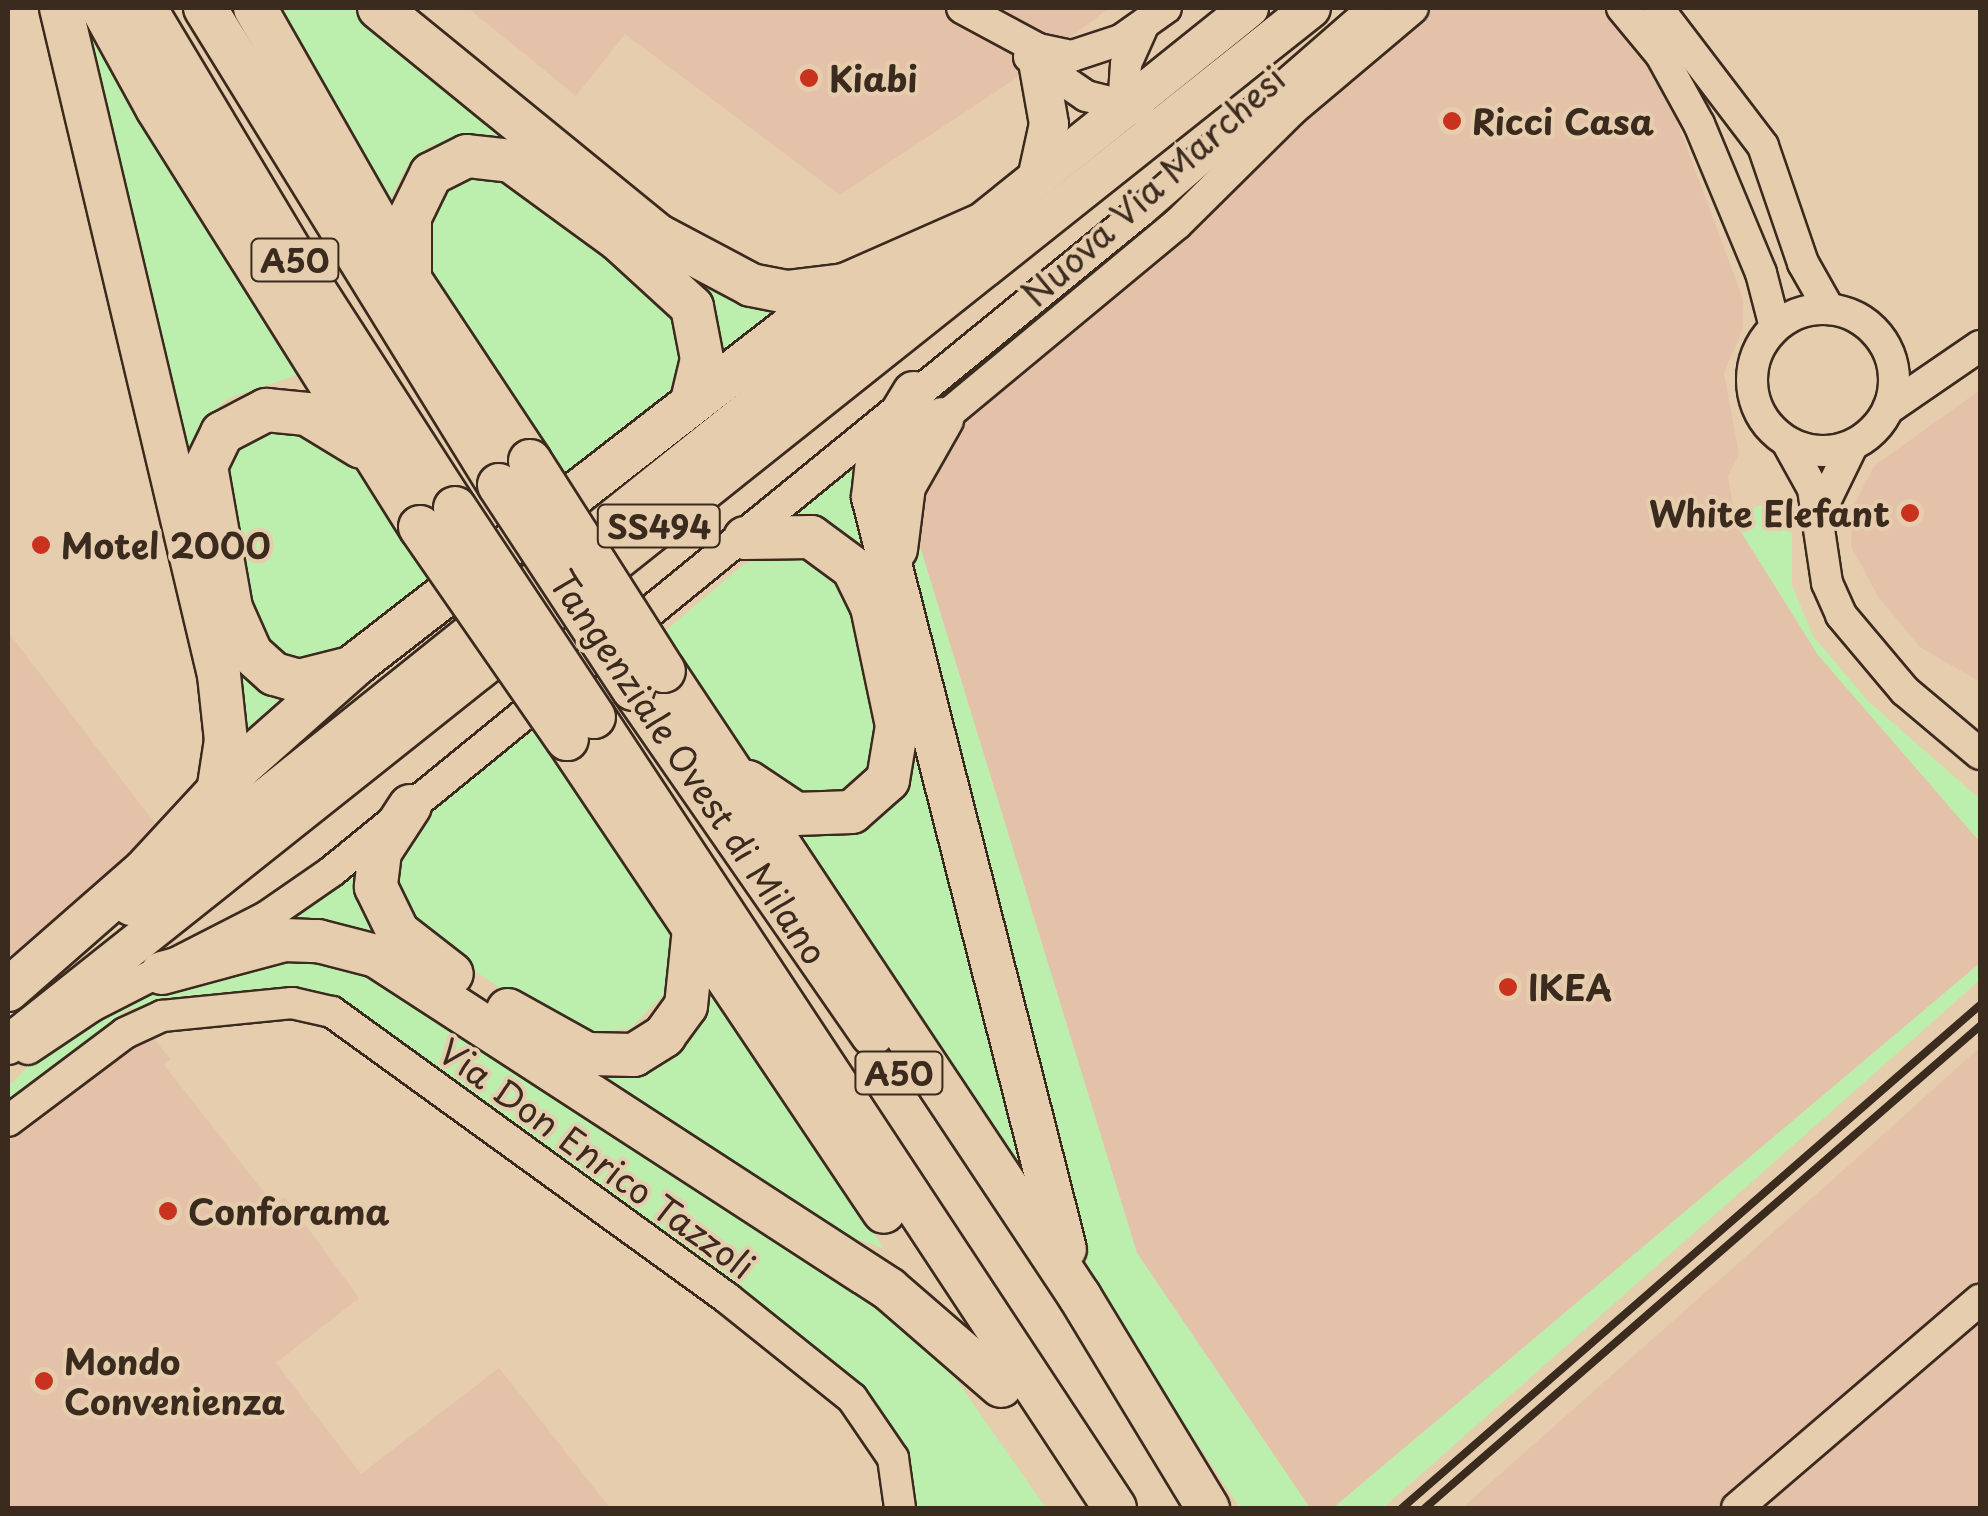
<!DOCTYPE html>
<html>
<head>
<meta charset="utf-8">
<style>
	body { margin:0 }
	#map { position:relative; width:1988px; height:1516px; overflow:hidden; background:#e5cdae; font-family:"Playpen Sans",sans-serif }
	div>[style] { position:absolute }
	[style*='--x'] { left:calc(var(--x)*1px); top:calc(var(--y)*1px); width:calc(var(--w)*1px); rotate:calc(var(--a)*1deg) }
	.built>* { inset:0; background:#e4c2a9 }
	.green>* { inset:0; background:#bceeae }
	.roads { filter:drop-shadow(2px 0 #3b2a1e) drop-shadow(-2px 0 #3b2a1e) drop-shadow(0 2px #3b2a1e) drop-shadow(0 -2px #3b2a1e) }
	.minor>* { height:30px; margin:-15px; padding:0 15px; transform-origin:15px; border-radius:15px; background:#e5cdae }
	.minor>.ring { margin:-15px; padding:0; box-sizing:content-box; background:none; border:30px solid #e5cdae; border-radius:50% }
	.major>* { height:38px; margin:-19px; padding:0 19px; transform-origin:19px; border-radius:19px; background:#e5cdae }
	.highway>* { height:42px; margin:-21px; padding:0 21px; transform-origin:21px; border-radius:21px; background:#e5cdae }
	.rail>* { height:8px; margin:-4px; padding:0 4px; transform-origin:4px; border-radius:4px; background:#3b2a1e }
	.bridges { filter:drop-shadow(2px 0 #3b2a1e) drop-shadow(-2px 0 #3b2a1e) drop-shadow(0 2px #3b2a1e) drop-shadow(0 -2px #3b2a1e) }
	.highway-bridge>* { height:42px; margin:-21px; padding:0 21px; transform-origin:21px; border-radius:21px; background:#e5cdae }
	.dots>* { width:28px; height:28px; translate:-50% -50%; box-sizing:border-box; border:5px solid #e5cdae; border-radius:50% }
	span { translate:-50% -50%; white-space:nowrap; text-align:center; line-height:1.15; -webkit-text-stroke:8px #e5cdae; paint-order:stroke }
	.shield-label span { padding:2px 8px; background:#e5cdae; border:2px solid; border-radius:8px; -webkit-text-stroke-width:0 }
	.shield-label { font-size:32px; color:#3b2a1e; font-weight:700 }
	.poi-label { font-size:35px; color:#3b2a1e; font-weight:700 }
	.left { translate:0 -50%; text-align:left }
	.right { translate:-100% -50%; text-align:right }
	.street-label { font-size:35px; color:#3b2a1e }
	.frame { position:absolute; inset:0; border:10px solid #3b2a1e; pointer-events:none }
</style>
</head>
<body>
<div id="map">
	<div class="built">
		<div style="clip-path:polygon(468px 8px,1109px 8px,1024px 73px,840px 195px,625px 34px,576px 96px)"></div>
		<div style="clip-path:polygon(1433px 8px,1605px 8px,1663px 84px,1743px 299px,1743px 328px,1724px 373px,1739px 454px,1728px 476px,1736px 524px,1818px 655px,1980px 842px,1980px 963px,1333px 1508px,1310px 1508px,1137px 1253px,914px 527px,956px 415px,1290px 123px)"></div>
		<div style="clip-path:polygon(1980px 390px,1980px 682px,1920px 647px,1879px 598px,1851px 546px,1853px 507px,1874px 466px)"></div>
		<div style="clip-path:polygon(8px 632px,160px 830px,8px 961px)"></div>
		<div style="clip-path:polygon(149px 1032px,170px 1059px,164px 1065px,274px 1205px,285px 1197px,359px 1298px,276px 1363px,361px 1474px,499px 1368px,610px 1508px,8px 1508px,8px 1142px)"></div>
		<div style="clip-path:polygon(1980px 1047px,1980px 1508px,1462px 1508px,1857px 1158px)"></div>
	</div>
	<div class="green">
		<div style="clip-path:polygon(265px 8px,366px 8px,715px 290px,747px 307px,785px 315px,721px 361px,713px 315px,509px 141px,487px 134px,430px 146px,409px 163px,389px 201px)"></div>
		<div style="clip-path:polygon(84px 15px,306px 372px,229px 398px,205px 419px,193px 448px,227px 632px,302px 696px,238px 743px)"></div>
		<div style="clip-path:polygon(476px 161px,673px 298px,692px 379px,569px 488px,427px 280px,422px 197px)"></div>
		<div style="clip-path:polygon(242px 427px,339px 437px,439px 583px,308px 671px,257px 642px,219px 491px)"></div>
		<div style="clip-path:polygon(858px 464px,1020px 1153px,1015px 1161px,784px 827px,876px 805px,879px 600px,787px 522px)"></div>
		<div style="clip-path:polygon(1781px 498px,1792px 535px,1792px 585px,1813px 636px,1868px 701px,1980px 799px,1980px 842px,1818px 655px,1736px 524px,1734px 515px)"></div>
		<div style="clip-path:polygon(914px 527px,1137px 1253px,1310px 1508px,1240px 1508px,1118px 1324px,1079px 1248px,1060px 1197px,927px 621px,907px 528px)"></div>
		<div style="clip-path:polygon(797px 549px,844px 579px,884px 701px,879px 749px,866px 773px,838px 793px,800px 795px,747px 764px,664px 632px,744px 564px)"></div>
		<div style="clip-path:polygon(536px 729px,669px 931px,667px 991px,631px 1028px,597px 1033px,539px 1013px,399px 922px,391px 847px,418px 817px)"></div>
		<div style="clip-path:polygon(355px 871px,356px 883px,427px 965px,544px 1037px,597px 1060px,710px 982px,884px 1249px,830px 1229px,285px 922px)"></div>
		<div style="clip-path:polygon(340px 956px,795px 1247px,935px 1349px,1046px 1508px,916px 1508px,902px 1447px,887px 1417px,833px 1360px,313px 991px,287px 988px,128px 1009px,8px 1099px,8px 1087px,31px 1063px,85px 1024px,196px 968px)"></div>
		<div style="clip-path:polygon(1980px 963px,1980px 980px,1383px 1508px,1333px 1508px)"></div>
	</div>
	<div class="roads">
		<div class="minor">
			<div style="--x:962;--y:8;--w:86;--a:28.3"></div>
			<div style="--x:1038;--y:49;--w:35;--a:12"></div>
			<div style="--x:1072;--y:56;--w:52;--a:-18.1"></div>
			<div style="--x:1121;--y:40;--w:55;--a:-35.4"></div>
			<div style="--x:1622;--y:8;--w:61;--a:50.3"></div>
			<div style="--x:1661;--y:55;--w:79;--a:61.2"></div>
			<div style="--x:1699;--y:124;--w:161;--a:67.4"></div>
			<div style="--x:1761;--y:273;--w:56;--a:75.5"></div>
			<div style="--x:1658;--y:8;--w:173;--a:52.7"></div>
			<div style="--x:1763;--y:146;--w:124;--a:71.1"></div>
			<div style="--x:1803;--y:263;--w:53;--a:60.5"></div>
			<div style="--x:1029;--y:57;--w:69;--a:34.4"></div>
			<div style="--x:1086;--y:96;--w:54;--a:14"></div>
			<div style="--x:1123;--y:107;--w:43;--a:-86"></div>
			<div style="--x:1126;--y:64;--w:42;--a:-65.9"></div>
			<div class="ring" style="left:1752px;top:309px;width:112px;height:112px"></div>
			<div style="--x:1888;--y:409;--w:112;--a:-34.4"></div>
			<div style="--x:942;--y:419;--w:305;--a:-39.7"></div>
			<div style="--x:1177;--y:224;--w:162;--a:-44.7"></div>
			<div style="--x:1292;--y:110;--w:158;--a:-40.1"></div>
			<div style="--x:1787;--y:442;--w:54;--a:61"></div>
			<div style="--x:1813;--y:489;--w:95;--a:81.5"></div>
			<div style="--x:1827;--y:583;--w:35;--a:66"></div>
			<div style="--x:1841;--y:615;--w:99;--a:49.9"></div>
			<div style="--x:1905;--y:691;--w:98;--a:40"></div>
			<div style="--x:1819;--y:514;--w:76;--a:-64.1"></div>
			<div style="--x:28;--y:1049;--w:77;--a:-33.9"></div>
			<div style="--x:92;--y:1006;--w:195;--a:-27.1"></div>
			<div style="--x:266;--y:917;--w:79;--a:-34.7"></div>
			<div style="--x:331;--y:872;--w:1045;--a:-39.22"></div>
			<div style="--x:1141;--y:211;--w:309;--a:-41.1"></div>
			<div style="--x:8;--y:1121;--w:146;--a:-36.9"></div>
			<div style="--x:125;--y:1033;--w:41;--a:-24.7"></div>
			<div style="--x:162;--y:1016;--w:131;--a:-5.7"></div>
			<div style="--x:292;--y:1003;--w:41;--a:12.7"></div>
			<div style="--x:332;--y:1012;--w:488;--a:35.9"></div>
			<div style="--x:727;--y:1298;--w:160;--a:38.7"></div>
			<div style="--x:852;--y:1398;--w:73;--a:55.7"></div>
			<div style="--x:893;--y:1458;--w:50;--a:82"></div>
			<div style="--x:1737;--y:1508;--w:320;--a:-40.6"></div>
		</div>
		<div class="major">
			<div style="--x:1037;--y:179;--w:56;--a:-77.7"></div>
			<div style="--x:1049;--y:124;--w:58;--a:-100"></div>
			<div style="--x:131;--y:906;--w:1434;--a:-38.77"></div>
			<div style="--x:8;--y:1045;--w:1665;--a:-38.51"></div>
		</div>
		<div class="highway">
			<div style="--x:61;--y:8;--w:685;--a:76.67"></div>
			<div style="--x:219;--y:675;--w:65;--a:83.9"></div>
			<div style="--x:226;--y:740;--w:53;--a:98.7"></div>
			<div style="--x:102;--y:8;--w:114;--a:61.2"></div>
			<div style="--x:157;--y:108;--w:495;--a:57.9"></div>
			<div style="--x:145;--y:8;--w:310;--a:59.1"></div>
			<div style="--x:304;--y:274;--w:278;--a:57.2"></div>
			<div style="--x:205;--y:8;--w:560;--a:58.35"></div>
			<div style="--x:255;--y:8;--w:314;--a:60.3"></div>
			<div style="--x:411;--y:281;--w:216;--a:56.5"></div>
			<div style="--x:379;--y:8;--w:361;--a:39.2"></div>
			<div style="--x:659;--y:236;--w:104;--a:28"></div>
			<div style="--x:751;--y:285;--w:37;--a:11"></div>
			<div style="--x:787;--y:292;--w:58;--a:-6.9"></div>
			<div style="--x:845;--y:285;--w:158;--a:-23.8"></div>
			<div style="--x:410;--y:275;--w:58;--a:-90"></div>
			<div style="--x:410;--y:217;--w:48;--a:-64"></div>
			<div style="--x:431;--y:174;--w:40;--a:-26.6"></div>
			<div style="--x:467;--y:156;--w:44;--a:6.5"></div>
			<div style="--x:511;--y:161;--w:134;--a:36.2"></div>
			<div style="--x:619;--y:240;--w:99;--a:42.5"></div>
			<div style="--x:692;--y:307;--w:53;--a:79.1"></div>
			<div style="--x:702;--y:359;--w:43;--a:103.4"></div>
			<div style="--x:914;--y:393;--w:69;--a:121.4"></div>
			<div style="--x:878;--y:452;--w:45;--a:96.3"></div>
			<div style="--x:873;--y:497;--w:776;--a:75.68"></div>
			<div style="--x:745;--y:538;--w:66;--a:-0.9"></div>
			<div style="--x:811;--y:537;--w:52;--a:36.4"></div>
			<div style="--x:853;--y:568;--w:43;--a:64"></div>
			<div style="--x:872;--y:607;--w:122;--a:78.1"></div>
			<div style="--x:897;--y:726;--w:55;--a:99.5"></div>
			<div style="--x:888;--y:780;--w:48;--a:138.4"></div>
			<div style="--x:852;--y:812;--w:56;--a:178"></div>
			<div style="--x:796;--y:814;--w:58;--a:-146.3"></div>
			<div style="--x:896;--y:549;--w:64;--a:-82.8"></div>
			<div style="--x:904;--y:486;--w:77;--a:-60.4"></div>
			<div style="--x:347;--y:669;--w:49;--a:166"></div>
			<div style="--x:299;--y:681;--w:26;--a:-164"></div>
			<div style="--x:274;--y:674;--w:31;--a:-138"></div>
			<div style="--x:251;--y:653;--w:49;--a:-114"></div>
			<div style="--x:231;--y:608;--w:144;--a:-100"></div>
			<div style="--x:206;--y:466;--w:37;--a:-64"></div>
			<div style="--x:222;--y:433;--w:50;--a:-27.6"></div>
			<div style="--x:266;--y:410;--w:41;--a:5.6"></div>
			<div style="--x:307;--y:414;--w:63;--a:31.4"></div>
			<div style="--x:664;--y:671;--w:752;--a:56.39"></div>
			<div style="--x:1080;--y:1297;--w:247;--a:58.8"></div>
			<div style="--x:633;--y:689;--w:420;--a:55.3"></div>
			<div style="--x:594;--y:717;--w:947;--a:56.63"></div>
			<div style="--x:567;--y:739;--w:569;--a:56.17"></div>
			<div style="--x:410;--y:806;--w:55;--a:123.1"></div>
			<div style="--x:380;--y:852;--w:35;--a:97"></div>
			<div style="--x:376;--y:887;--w:50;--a:63.9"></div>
			<div style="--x:398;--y:932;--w:68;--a:37.9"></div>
			<div style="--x:162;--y:973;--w:126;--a:-15.1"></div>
			<div style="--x:284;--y:940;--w:34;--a:2"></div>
			<div style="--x:318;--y:941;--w:60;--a:14.5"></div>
			<div style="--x:376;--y:956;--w:612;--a:32.99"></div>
			<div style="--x:889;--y:1289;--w:148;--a:40.9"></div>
			<div style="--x:8;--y:990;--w:181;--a:-41.2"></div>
			<div style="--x:144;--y:871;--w:144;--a:-47.2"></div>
			<div style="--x:242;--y:765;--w:152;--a:-41.5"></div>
			<div style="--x:356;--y:664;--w:619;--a:-37.78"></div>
			<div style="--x:508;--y:1010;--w:90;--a:29.1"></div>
			<div style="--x:587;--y:1054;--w:47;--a:1.2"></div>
			<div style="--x:634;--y:1055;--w:36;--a:-32"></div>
			<div style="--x:664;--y:1036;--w:37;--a:-54"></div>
			<div style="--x:686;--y:1006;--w:77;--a:-84.1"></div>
		</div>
	</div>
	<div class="rail">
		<div style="--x:1402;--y:1508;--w:766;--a:-41.03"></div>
		<div style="--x:1425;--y:1508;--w:735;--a:-40.97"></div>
	</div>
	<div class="bridges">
		<div class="highway-bridge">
			<div style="--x:530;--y:461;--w:249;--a:57.5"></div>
			<div style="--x:499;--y:485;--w:244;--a:56.7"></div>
			<div style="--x:455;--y:508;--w:251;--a:56.4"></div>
			<div style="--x:420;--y:527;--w:258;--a:55.3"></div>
		</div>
	</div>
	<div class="dots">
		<div style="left:809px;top:78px;background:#c8321e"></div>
		<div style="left:1452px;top:121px;background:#c8321e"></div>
		<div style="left:1910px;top:513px;background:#c8321e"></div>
		<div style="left:41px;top:545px;background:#c8321e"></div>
		<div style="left:1508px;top:987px;background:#c8321e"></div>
		<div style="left:168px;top:1211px;background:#c8321e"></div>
		<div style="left:44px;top:1381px;background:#c8321e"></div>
	</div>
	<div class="shield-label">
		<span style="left:295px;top:260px">A50</span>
		<span style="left:659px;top:526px">SS494</span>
		<span style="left:899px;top:1073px">A50</span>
	</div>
	<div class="poi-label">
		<span class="left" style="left:829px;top:78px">Kiabi</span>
		<span class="left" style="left:1472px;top:121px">Ricci Casa</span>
		<span class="right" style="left:1890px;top:513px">White Elefant</span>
		<span class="left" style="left:61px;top:545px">Motel 2000</span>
		<span class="left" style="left:1528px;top:987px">IKEA</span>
		<span class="left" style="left:188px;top:1211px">Conforama</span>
		<span class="left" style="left:64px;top:1381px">Mondo<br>Convenienza</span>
	</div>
	<div class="street-label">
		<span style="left:1153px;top:186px;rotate:-42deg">Nuova Via Marchesi</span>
		<span style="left:689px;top:767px;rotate:56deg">Tangenziale Ovest di Milano</span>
		<span style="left:597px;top:1158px;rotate:36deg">Via Don Enrico Tazzoli</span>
	</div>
	<div class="frame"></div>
</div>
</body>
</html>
